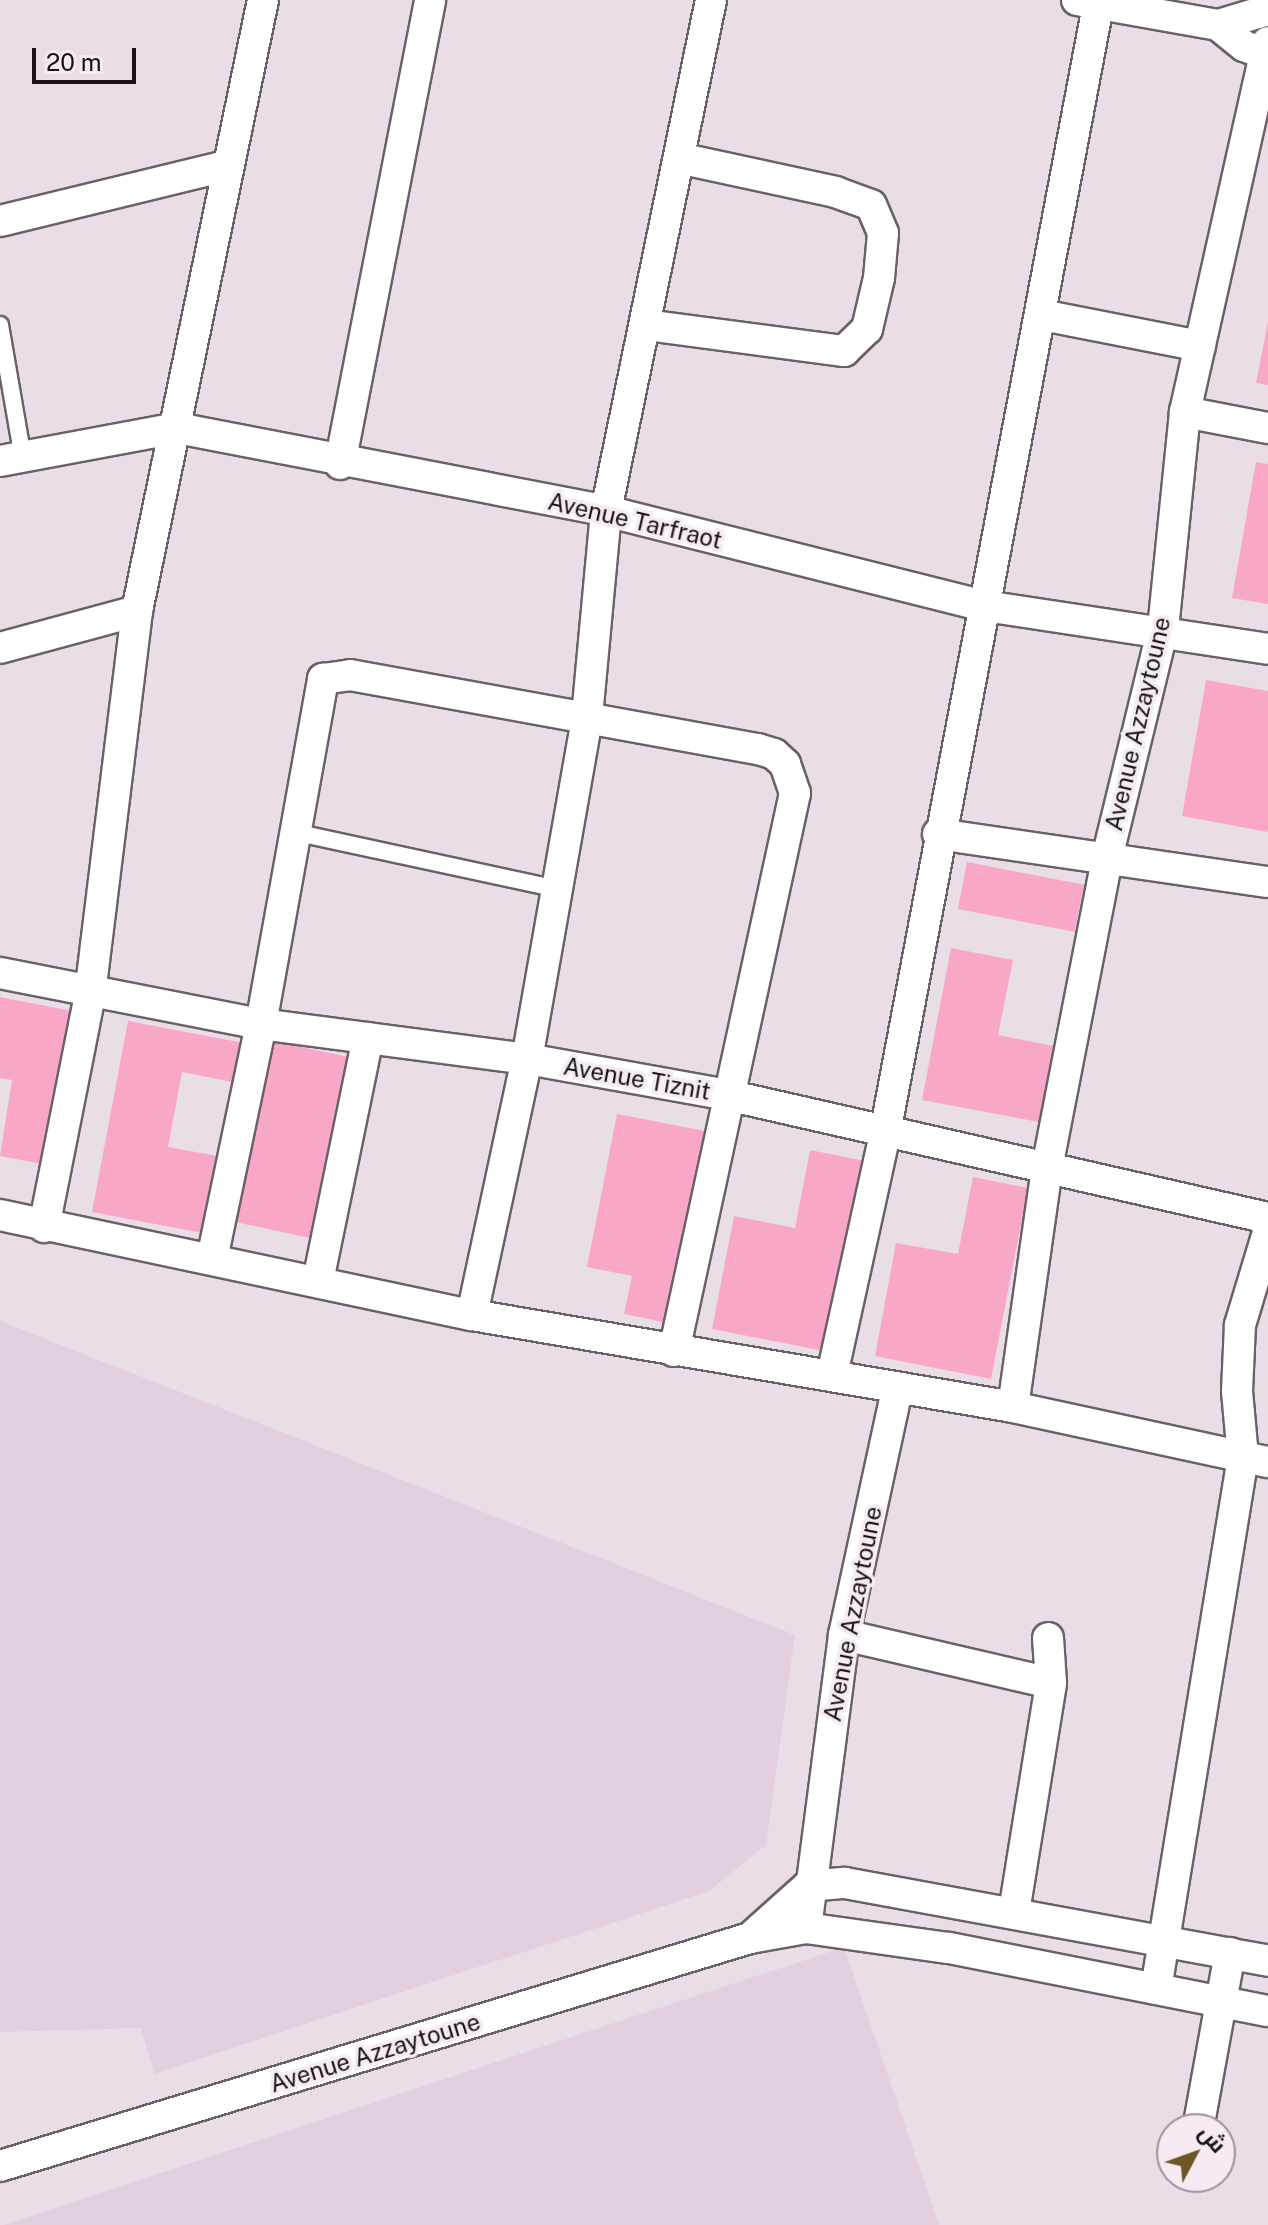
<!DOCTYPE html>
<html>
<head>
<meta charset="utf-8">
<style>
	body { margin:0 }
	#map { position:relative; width:1268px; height:2225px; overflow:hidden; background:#e9dde7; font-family:"Public Sans",Cairo,sans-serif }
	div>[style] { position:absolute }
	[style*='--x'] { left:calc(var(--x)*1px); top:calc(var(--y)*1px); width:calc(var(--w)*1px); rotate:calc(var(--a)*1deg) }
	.built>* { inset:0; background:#e2d0df }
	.building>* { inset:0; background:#f9a7c9; transform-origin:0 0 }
	.roads { filter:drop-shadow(2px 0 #6a6068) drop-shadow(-2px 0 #6a6068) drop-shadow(0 2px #6a6068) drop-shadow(0 -2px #6a6068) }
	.service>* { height:16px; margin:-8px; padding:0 8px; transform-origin:8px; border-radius:8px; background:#fff }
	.minor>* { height:30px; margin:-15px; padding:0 15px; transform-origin:15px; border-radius:15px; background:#fff }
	span { translate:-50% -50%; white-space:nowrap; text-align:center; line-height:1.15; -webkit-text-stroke:7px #f6eaf4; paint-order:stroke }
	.street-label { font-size:24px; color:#181418 }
	.north { position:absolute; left:1156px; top:2113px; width:80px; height:80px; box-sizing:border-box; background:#f6eaf4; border:2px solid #9d949c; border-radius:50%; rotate:49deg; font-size:22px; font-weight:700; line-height:32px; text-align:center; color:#181418 }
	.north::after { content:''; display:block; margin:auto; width:28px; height:36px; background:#6f5627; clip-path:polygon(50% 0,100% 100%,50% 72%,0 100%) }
	.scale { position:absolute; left:32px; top:48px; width:104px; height:36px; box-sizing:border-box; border:4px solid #181418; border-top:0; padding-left:10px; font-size:24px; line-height:28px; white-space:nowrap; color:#181418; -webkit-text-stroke:6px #f6eaf4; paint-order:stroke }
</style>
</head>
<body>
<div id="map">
	<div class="built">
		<div style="clip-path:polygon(0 1321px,795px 1635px,766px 1845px,709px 1891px,154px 2074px,141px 2028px,0 2032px)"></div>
		<div style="clip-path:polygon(844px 1947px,939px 2225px,4px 2225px)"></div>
	</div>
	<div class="building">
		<div style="clip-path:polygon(1268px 322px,1268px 385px,1256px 383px)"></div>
		<div style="clip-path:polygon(1256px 462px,1268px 464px,1268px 604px,1232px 598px)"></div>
		<div style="clip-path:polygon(1206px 680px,1268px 691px,1268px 832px,1182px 816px)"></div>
		<div style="left:967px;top:862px;width:119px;height:48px;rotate:11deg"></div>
		<div style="clip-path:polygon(951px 948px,1013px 960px,998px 1035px,1053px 1046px,1039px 1122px,922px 1100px)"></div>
		<div style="clip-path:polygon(0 997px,82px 1013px,53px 1166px,0 1156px,12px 1080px,0 1078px)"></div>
		<div style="clip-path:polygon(128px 1021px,244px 1043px,237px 1083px,182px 1072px,175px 1110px,168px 1147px,223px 1157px,208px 1234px,92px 1212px)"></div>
		<div style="left:264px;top:1039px;width:90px;height:185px;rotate:12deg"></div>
		<div style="clip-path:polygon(617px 1114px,705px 1131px,668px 1323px,624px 1314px,632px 1276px,587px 1267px)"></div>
		<div style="clip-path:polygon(810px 1150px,865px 1161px,829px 1352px,712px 1329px,734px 1216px,795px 1228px)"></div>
		<div style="clip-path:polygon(973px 1177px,1028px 1188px,991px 1379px,875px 1356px,896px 1243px,958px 1254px)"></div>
	</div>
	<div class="roads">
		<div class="service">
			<div style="--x:0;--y:325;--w:135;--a:80.2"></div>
			<div style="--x:294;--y:832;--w:269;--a:12.2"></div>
		</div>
		<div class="minor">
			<div style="--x:1077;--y:0;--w:143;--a:10.1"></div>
			<div style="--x:1218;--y:25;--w:33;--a:39"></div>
			<div style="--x:1244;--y:46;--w:26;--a:21"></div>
			<div style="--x:1218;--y:25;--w:52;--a:-16.7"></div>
			<div style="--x:0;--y:221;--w:233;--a:-13.7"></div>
			<div style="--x:1042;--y:315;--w:161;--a:11.1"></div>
			<div style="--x:646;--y:325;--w:200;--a:7.5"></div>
			<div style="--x:844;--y:351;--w:32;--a:-44"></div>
			<div style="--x:867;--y:329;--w:52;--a:-76.8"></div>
			<div style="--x:879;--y:278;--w:45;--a:-84.9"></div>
			<div style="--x:883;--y:233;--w:30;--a:-113"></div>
			<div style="--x:871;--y:205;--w:37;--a:-160"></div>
			<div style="--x:836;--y:192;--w:161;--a:-167.8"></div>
			<div style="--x:1185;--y:412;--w:85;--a:10.9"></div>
			<div style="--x:0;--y:461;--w:180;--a:-10.6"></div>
			<div style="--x:177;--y:428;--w:437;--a:10.9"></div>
			<div style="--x:606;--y:511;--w:391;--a:14.1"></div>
			<div style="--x:985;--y:606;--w:286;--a:8.6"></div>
			<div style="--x:340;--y:464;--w:473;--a:-79"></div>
			<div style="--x:0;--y:648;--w:142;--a:-15.1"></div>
			<div style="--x:938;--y:834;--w:333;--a:8.3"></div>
			<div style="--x:0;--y:973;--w:266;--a:11.1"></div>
			<div style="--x:261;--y:1024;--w:268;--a:7.5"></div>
			<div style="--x:527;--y:1059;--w:203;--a:10.2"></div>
			<div style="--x:727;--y:1095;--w:555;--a:12.81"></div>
			<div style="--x:0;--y:1215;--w:482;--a:12"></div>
			<div style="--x:472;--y:1315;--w:549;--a:9.65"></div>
			<div style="--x:1013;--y:1407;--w:261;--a:12.2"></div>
			<div style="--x:44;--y:1227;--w:237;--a:-78.8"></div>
			<div style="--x:90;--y:994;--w:386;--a:-83"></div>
			<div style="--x:137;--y:611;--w:624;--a:-78.35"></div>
			<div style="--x:212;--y:1259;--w:240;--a:-78.2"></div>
			<div style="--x:261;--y:1024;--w:351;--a:-79.8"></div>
			<div style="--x:323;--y:679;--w:27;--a:-8"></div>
			<div style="--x:350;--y:675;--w:415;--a:10.3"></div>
			<div style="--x:758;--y:749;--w:17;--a:17"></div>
			<div style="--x:774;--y:754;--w:15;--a:42"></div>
			<div style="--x:785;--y:764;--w:31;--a:71"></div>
			<div style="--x:795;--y:793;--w:571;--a:102.23"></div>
			<div style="--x:318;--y:1281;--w:248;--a:-78.4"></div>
			<div style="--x:472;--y:1315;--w:262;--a:-77.9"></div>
			<div style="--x:527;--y:1059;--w:347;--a:-80"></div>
			<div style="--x:587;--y:717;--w:207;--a:-84.7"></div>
			<div style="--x:606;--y:511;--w:522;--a:-78.39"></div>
			<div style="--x:832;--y:1375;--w:248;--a:-77.6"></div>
			<div style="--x:885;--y:1133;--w:1153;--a:-79.3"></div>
			<div style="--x:1013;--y:1407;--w:241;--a:-81.9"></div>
			<div style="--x:1047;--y:1168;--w:316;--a:-79"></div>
			<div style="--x:1107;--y:858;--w:236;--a:-76.3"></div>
			<div style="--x:1163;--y:629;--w:218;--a:-84.2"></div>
			<div style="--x:1185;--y:412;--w:379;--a:-77.4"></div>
			<div style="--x:844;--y:1635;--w:212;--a:13.1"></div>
			<div style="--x:1014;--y:1912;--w:232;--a:-80.8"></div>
			<div style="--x:1051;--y:1683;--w:45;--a:-93.8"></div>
			<div style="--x:806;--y:1928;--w:295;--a:-82.6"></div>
			<div style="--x:844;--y:1635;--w:251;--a:-77.8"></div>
			<div style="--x:750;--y:1938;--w:78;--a:-41.9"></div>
			<div style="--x:808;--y:1886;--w:37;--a:-5"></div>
			<div style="--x:845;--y:1883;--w:430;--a:10.4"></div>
			<div style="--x:1156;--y:1989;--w:539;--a:-80.71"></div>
			<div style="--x:1243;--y:1457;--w:66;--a:-95.2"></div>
			<div style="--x:1237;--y:1391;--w:66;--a:-87.4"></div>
			<div style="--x:1240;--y:1325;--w:97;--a:-73.2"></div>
			<div style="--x:1198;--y:2129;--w:179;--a:-79.7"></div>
			<div style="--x:0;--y:2166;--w:784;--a:-16.91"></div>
			<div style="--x:750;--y:1938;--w:57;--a:-10.1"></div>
			<div style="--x:806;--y:1928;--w:144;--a:8"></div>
			<div style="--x:949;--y:1948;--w:325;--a:11.2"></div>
		</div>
	</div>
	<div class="street-label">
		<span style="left:635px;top:521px;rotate:13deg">Avenue Tarfraot</span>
		<span style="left:1138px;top:724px;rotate:-77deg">Avenue Azzaytoune</span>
		<span style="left:637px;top:1079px;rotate:10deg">Avenue Tiznit</span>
		<span style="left:853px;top:1614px;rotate:-79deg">Avenue Azzaytoune</span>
		<span style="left:375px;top:2053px;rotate:-17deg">Avenue Azzaytoune</span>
	</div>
	<div class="north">ش</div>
	<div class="scale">20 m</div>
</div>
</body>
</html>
